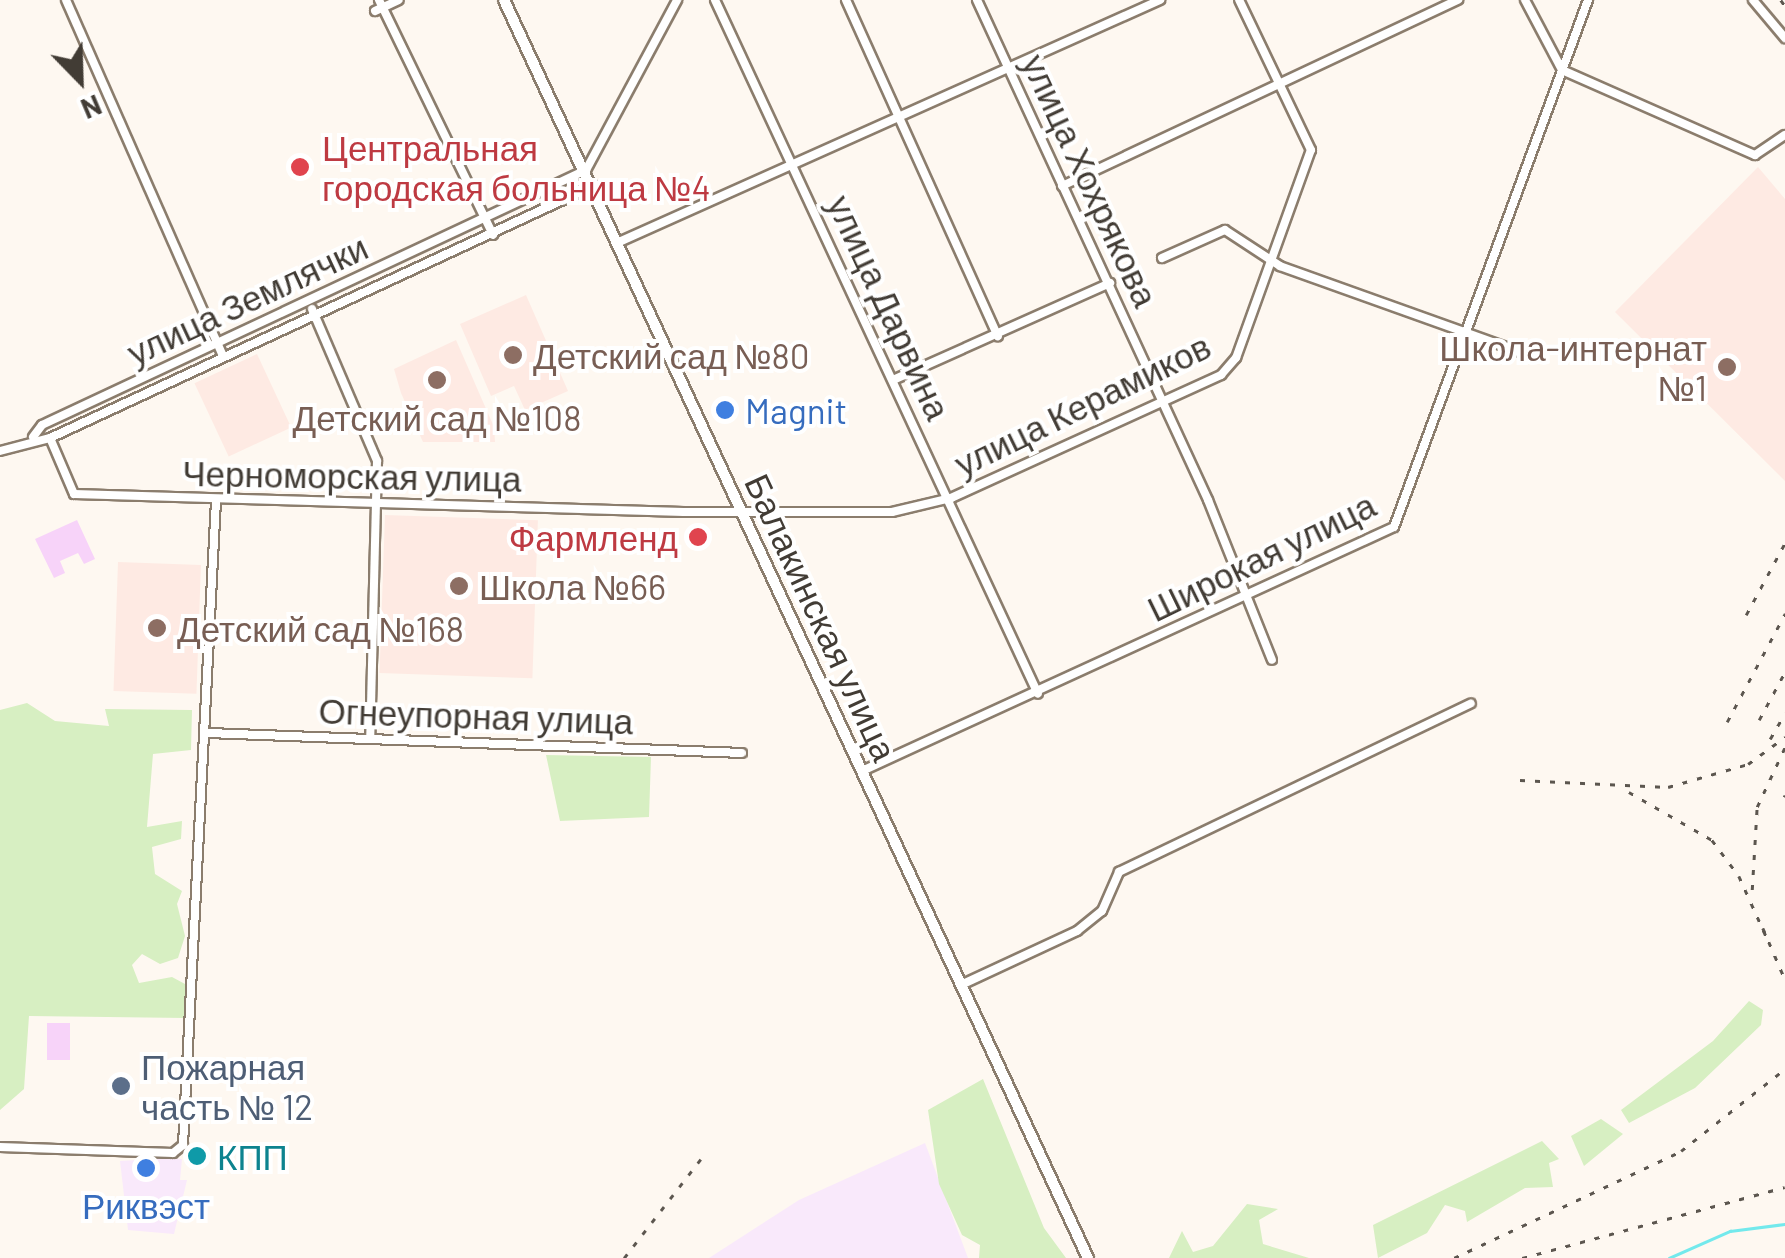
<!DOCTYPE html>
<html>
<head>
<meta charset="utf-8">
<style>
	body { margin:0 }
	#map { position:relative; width:1785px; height:1258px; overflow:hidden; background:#fef8f1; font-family:Barlow,sans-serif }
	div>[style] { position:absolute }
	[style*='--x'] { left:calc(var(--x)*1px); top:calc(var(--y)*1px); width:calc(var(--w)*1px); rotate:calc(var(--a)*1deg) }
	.commercial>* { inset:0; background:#f9e9fb }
	.education>* { inset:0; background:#feeae3; transform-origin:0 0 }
	.green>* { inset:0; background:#d7efc2 }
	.stream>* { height:2.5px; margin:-1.25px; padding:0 1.25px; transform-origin:1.25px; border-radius:1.25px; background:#73e9ec }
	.building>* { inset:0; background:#f7d3f9; transform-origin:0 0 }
	.roads { filter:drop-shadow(2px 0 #8b7d6d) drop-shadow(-2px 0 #8b7d6d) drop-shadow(0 2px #8b7d6d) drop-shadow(0 -2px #8b7d6d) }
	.minor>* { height:8px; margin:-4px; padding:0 4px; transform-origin:4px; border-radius:4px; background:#fff }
	.secondary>* { height:10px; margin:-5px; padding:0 5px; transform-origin:5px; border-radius:5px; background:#fff }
	.rail>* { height:2.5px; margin-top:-1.25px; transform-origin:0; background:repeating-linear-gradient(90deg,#5c564f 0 5px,transparent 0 15px) }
	.dots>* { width:28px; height:28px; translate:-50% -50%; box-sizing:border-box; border:5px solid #fff; border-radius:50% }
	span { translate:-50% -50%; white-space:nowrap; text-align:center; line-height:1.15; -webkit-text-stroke:8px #fff; paint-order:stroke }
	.health-label { font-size:35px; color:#be3a42 }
	.left { translate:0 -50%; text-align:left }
	.right { translate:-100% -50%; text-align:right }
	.street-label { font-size:35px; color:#423c35 }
	.education-label { font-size:35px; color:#785e54 }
	.shop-label { font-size:35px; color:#366cbe }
	.service-label { font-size:35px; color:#4e5e75 }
	.culture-label { font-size:35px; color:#0d838f }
	.north { position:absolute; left:30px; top:30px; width:100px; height:100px; -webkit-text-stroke:8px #fff; paint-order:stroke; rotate:157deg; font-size:28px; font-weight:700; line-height:40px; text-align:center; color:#423c35 }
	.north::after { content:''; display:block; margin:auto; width:35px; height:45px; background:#423c35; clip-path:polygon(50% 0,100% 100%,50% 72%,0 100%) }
</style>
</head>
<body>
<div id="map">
	<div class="commercial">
		<div style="clip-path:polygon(925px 1143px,968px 1258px,709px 1258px,799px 1200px)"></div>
		<div style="clip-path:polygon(168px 1158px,182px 1159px,180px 1180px,187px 1180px,174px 1234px,128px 1230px,120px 1161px)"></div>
	</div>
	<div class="education">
		<div style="clip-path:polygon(1758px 167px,1785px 199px,1785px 481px,1615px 312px)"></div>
		<div style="clip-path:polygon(526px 295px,568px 391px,525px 410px,514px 386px,491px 396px,460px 324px)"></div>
		<div style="clip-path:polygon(456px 340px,494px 427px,495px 442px,423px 442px,401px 393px,394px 369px)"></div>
		<div style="left:257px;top:354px;width:81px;height:69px;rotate:65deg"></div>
		<div style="left:385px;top:515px;width:153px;height:158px;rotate:2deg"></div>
		<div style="left:118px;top:562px;width:83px;height:129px;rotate:2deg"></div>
	</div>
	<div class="green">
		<div style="clip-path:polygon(27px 703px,55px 721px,109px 726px,105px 709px,192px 710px,191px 750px,153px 754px,147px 827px,182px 821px,181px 839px,152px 847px,155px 874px,182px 891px,177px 904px,185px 936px,178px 958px,160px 964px,142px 954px,132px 965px,139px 983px,172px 977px,185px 984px,185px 1018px,29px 1016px,24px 1089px,0 1110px,0 710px)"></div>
		<div style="clip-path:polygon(546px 755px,651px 757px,649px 817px,560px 821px)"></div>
		<div style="clip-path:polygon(1749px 1001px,1763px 1010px,1761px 1025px,1695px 1088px,1629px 1123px,1621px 1110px,1713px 1041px)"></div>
		<div style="clip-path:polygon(983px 1079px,1044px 1228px,1066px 1258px,979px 1258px,980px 1245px,962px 1235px,939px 1184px,928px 1110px)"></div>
		<div style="clip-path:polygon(1601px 1119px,1623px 1134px,1584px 1166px,1571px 1136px)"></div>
		<div style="clip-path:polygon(1542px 1141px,1559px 1159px,1549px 1163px,1553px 1187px,1525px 1188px,1467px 1222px,1465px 1211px,1445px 1205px,1427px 1233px,1378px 1258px,1373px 1225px)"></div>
		<div style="clip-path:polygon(1247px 1204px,1278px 1209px,1259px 1220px,1263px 1244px,1309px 1258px,1169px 1258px,1182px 1231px,1193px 1252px,1213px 1246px)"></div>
	</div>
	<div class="stream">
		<div style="--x:1669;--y:1258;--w:67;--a:-23.9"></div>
		<div style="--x:1730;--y:1231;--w:55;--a:-7.3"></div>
	</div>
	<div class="building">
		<div style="clip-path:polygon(77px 520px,95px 559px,84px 564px,78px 553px,60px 561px,65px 573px,54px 578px,35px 539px)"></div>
		<div style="left:47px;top:1023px;width:23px;height:37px"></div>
	</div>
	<div class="roads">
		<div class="minor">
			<div style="--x:66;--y:0;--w:389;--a:66.2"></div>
			<div style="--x:379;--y:0;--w:261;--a:64.1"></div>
			<div style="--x:715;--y:0;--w:765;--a:65.04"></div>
			<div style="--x:846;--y:0;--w:369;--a:65.7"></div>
			<div style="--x:977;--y:0;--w:551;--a:65.2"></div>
			<div style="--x:1208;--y:500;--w:172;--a:68.2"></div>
			<div style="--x:1525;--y:0;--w:79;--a:62.1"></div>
			<div style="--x:1562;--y:70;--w:211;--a:23.8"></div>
			<div style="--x:1755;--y:155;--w:36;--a:-34"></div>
			<div style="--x:1753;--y:0;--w:50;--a:49.9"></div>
			<div style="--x:375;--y:11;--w:26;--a:-25"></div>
			<div style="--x:1062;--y:186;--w:438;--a:-25.2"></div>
			<div style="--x:619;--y:242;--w:593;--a:-24.1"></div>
			<div style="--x:1162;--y:258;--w:69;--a:-24"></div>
			<div style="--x:1225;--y:230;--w:66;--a:33.2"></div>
			<div style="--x:1280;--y:266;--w:263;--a:19.7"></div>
			<div style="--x:312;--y:309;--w:165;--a:66.8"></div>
			<div style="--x:377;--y:461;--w:278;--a:91.4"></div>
			<div style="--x:893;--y:380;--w:238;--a:-24.1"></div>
			<div style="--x:33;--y:437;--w:15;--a:-53"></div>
			<div style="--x:42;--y:425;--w:601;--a:-25.11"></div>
			<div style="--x:586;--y:170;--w:193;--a:-61.8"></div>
			<div style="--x:50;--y:438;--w:61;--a:66.8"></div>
			<div style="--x:74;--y:494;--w:610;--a:1.69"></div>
			<div style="--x:684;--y:512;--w:208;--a:0"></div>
			<div style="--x:892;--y:512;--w:61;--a:-13.3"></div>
			<div style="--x:951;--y:498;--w:297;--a:-24.5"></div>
			<div style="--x:1221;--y:375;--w:23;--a:-49"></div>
			<div style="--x:1236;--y:358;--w:221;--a:-70.2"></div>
			<div style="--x:1311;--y:150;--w:166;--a:-115.6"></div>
			<div style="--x:0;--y:451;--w:52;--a:-14.6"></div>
			<div style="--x:50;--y:438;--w:599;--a:-24.9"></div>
			<div style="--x:208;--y:733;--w:534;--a:2.14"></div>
			<div style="--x:862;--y:771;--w:585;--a:-24.64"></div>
			<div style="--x:1394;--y:527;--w:562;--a:-69.79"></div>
			<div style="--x:963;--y:984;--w:126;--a:-24.9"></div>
			<div style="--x:1077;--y:931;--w:32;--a:-39"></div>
			<div style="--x:1102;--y:911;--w:43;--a:-66.4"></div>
			<div style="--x:1119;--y:872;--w:390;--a:-25.6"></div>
			<div style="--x:0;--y:1147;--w:173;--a:2"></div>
			<div style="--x:173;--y:1153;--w:13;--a:-39"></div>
			<div style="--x:183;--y:1145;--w:645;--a:-87.07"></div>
		</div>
		<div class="secondary">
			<div style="--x:504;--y:0;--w:1387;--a:65.1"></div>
		</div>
	</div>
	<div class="rail">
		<div style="--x:1781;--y:0;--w:7;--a:56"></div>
		<div style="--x:1746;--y:615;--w:82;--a:-61.6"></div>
		<div style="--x:1759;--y:720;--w:55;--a:-61.6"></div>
		<div style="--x:1727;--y:722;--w:123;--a:-61.8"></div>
		<div style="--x:1770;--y:739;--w:30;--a:-60"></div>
		<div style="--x:1520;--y:780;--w:148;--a:2.7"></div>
		<div style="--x:1668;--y:787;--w:83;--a:-16"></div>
		<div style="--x:1748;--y:764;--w:46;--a:-36.1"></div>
		<div style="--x:1629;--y:792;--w:96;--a:30"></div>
		<div style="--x:1712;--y:840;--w:45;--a:53.1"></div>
		<div style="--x:1739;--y:876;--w:68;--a:65.7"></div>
		<div style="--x:1784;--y:797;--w:2;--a:-63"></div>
		<div style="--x:1752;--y:890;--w:83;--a:-86.6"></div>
		<div style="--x:1757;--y:807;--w:66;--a:-65"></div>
		<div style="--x:1763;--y:928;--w:56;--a:66.7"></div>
		<div style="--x:624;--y:1258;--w:130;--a:-52.2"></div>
		<div style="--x:1454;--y:1258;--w:251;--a:-25.2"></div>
		<div style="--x:1681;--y:1151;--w:132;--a:-38.3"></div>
		<div style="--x:1522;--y:1258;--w:272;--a:-15.1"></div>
	</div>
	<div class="dots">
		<div style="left:300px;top:167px;background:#e0444e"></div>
		<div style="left:513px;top:355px;background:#8d6e63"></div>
		<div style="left:1727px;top:367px;background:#8d6e63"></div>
		<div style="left:437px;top:380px;background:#8d6e63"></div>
		<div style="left:725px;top:410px;background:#3f7fe0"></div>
		<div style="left:698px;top:537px;background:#e0444e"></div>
		<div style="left:459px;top:586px;background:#8d6e63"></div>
		<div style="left:157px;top:628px;background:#8d6e63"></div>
		<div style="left:121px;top:1086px;background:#5c6f8a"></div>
		<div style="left:197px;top:1156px;background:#0f9aa8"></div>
		<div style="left:146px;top:1168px;background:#3f7fe0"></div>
	</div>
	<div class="health-label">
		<span class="left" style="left:322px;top:167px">Центральная<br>городская больница №4</span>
		<span class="right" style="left:678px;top:537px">Фармленд</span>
	</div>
	<div class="street-label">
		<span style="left:1091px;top:180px;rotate:65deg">улица Хохрякова</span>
		<span style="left:247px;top:299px;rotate:-25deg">улица Землячки</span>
		<span style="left:890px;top:307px;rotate:65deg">улица Дарвина</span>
		<span style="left:1082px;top:404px;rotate:-26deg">улица Керамиков</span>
		<span style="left:352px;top:475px;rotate:1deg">Черноморская улица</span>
		<span style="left:1261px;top:556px;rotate:-26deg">Широкая улица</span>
		<span style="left:822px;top:617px;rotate:65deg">Балакинская улица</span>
		<span style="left:476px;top:715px;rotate:2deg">Огнеупорная улица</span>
	</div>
	<div class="education-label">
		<span class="right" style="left:1707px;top:367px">Школа-интернат<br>№1</span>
		<span class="left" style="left:533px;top:355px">Детский сад №80</span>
		<span style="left:437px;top:417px">Детский сад №108</span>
		<span class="left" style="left:479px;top:586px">Школа №66</span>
		<span class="left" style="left:177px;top:628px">Детский сад №168</span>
	</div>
	<div class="shop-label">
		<span class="left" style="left:745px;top:410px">Magnit</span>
		<span style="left:146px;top:1205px">Риквэст</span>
	</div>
	<div class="service-label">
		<span class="left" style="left:141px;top:1086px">Пожарная<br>часть № 12</span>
	</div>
	<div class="culture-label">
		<span class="left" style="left:217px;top:1156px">КПП</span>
	</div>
	<div class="north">N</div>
</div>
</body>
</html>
